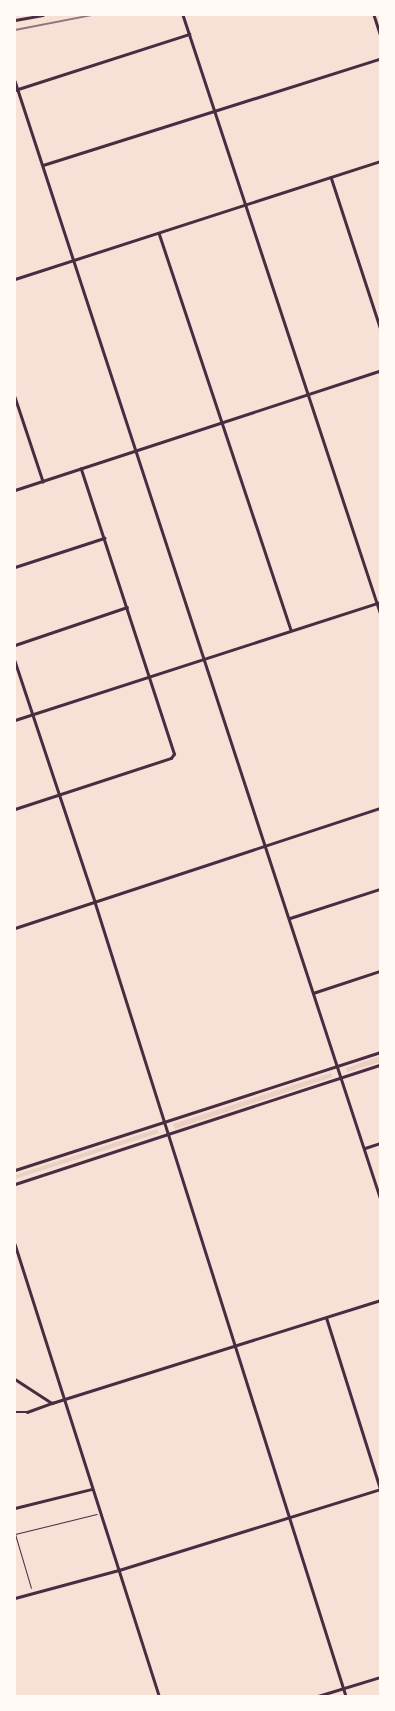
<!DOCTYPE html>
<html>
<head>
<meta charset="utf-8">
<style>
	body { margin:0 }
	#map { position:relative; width:395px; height:1711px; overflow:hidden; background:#f7e1d7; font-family:"Roboto Condensed",sans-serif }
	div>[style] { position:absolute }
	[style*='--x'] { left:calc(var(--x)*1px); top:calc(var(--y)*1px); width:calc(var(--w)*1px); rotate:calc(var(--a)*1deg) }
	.green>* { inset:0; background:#ebcfc5 }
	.path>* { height:1px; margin:-0.5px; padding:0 0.5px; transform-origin:0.5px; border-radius:0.5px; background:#4a2c40 }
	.minor>* { height:2.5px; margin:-1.25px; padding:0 1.25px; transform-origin:1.25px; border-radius:1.25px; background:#4a2c40 }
	.tertiary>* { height:3px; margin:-1.5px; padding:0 1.5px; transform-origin:1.5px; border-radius:1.5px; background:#4a2c40 }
	.rail>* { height:2px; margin:-1px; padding:0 1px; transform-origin:1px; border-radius:1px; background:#8f747c }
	span { translate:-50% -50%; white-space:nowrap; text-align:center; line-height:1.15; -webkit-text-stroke:4.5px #fffaf5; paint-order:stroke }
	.frame { position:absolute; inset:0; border:16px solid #fffaf5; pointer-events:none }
</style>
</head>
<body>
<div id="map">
	<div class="green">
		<div style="clip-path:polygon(380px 1056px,380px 1062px,347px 1072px,346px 1068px)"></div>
		<div style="clip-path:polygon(331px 1073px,333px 1077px,175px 1129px,173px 1124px)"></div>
		<div style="clip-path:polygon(157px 1129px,159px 1133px,15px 1179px,15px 1175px)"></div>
	</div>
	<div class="path">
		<div style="--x:15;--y:1534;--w:84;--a:-13.7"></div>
		<div style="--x:15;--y:1534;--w:56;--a:73.5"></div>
	</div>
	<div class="minor">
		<div style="--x:183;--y:15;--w:629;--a:71.74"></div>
		<div style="--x:374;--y:15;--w:20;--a:72"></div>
		<div style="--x:15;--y:81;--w:1174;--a:71.89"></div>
		<div style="--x:15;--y:90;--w:183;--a:-17.8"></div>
		<div style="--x:43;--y:165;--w:353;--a:-17.5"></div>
		<div style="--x:331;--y:177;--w:158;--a:71.9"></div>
		<div style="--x:159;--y:233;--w:418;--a:71.6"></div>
		<div style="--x:15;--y:279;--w:384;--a:-17.9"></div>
		<div style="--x:15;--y:397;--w:89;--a:71.6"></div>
		<div style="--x:15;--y:490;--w:384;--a:-18.1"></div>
		<div style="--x:15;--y:567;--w:94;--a:-18"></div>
		<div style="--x:15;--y:645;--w:118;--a:-18.7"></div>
		<div style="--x:15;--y:661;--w:254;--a:71.6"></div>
		<div style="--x:95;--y:902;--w:833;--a:72.46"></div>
		<div style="--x:15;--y:720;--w:384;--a:-17.9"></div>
		<div style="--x:15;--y:809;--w:164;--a:-18.1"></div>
		<div style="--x:171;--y:758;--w:5;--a:-53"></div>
		<div style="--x:174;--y:754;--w:300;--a:-108.1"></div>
		<div style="--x:290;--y:918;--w:95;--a:-17.9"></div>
		<div style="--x:15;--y:928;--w:384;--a:-18.2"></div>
		<div style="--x:313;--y:993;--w:71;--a:-18.2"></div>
		<div style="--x:365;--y:1148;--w:16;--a:-18"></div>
		<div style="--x:15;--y:1244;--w:474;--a:72.3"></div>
		<div style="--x:15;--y:1379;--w:44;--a:33"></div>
		<div style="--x:52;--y:1403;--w:344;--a:-17.4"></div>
		<div style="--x:15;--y:1412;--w:12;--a:0"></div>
		<div style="--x:27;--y:1412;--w:27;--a:-20"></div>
		<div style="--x:15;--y:1508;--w:79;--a:-13.9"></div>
		<div style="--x:15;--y:1598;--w:108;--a:-15.1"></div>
		<div style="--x:119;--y:1570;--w:273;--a:-17.2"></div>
		<div style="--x:380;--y:1489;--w:179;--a:-107.5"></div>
		<div style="--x:318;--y:1696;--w:65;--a:-17"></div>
	</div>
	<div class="tertiary">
		<div style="--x:15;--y:20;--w:28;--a:-10"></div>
		<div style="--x:15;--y:1170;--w:384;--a:-17.9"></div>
		<div style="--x:15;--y:1184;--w:384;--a:-18.1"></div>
	</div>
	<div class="rail">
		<div style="--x:15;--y:30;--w:78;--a:-11"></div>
	</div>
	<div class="frame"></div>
</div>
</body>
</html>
